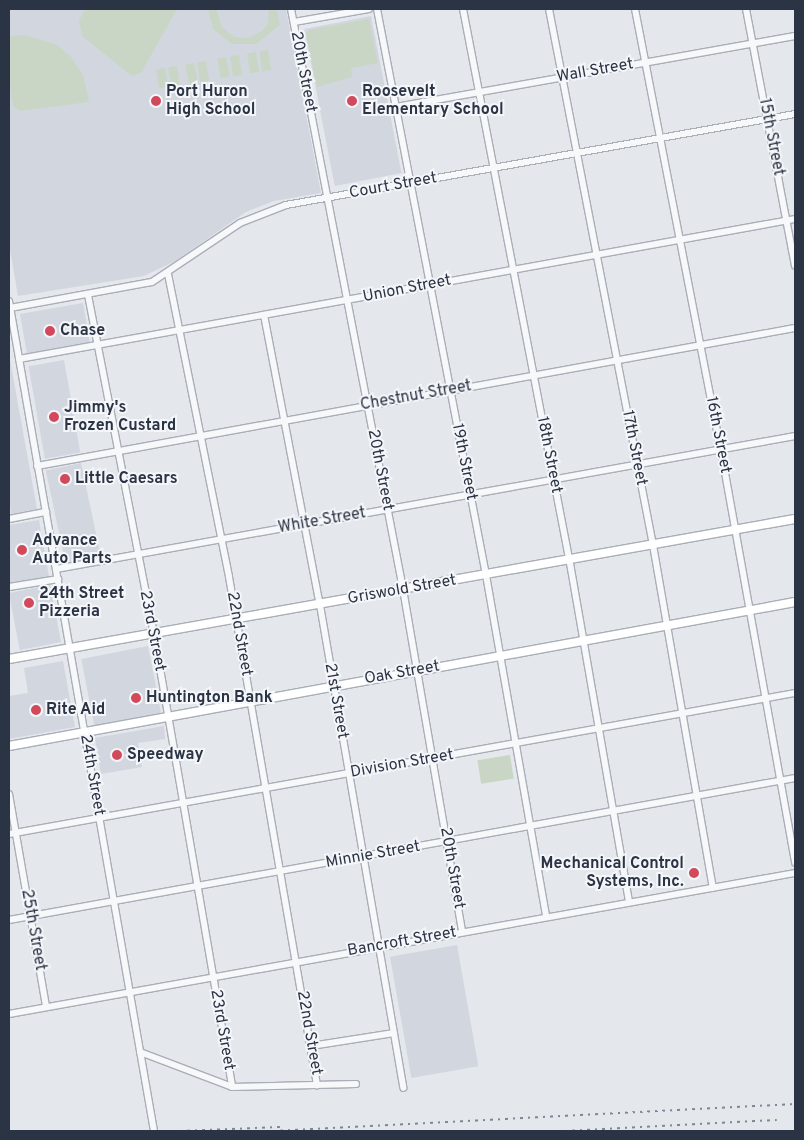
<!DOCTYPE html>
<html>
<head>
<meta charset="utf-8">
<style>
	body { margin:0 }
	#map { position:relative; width:804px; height:1140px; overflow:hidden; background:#e4e7ec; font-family:Overpass,sans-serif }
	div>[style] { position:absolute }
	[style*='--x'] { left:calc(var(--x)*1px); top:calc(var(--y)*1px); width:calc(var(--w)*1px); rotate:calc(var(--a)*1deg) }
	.built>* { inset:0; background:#d2d6de; transform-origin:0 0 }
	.green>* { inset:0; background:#c9d6c5; transform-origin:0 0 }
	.roads { filter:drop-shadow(1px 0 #a9aeb7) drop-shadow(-1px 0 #a9aeb7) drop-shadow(0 1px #a9aeb7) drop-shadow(0 -1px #a9aeb7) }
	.minor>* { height:6px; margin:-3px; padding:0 3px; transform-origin:3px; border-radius:3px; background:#f7f8fa }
	.major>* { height:8px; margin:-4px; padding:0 4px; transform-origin:4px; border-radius:4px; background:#fff }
	.rail>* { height:2px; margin-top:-1px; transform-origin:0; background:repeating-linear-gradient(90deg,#7d8696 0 2.5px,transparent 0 7.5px) }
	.dots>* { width:14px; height:14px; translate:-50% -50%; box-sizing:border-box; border:2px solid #f4f6f9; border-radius:50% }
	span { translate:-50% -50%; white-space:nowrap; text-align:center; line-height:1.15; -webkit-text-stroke:4px #f4f6f9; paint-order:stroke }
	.street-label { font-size:16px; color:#2b3445 }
	.poi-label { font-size:16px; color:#2b3445; font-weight:700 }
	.left { translate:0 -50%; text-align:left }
	.right { translate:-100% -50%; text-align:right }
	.frame { position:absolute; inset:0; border:10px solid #2b3445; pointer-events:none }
</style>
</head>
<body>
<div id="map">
	<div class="built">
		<div style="clip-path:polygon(9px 9px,286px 9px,321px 193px,274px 201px,246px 212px,175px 261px,144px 276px,18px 296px,9px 244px)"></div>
		<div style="left:371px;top:16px;width:160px;height:68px;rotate:79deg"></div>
		<div style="left:83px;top:303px;width:41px;height:64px;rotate:80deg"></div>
		<div style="clip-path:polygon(9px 354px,37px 509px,11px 514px,9px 494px)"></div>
		<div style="left:64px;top:360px;width:94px;height:36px;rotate:80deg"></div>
		<div style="left:81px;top:463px;width:95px;height:36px;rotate:78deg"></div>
		<div style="clip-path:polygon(39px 520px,49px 577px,9px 583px,9px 525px)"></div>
		<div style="left:50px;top:585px;width:58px;height:42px;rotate:79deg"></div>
		<div style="left:148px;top:646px;width:68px;height:68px;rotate:79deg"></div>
		<div style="clip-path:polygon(63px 661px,75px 727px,9px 739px,9px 696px,28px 693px,24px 668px)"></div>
		<div style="clip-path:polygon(164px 726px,165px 739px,138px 743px,142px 767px,101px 774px,95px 738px)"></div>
		<div style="left:457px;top:945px;width:123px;height:68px;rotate:80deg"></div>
	</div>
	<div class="green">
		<div style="clip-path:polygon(85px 9px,177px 9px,141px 73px,132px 76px,82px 36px,79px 21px)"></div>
		<div style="clip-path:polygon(208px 9px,216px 9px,222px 27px,234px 37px,248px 38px,262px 31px,268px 24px,269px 9px,277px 9px,280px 25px,256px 44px,232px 44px,213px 29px)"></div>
		<div style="clip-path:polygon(369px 19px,378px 63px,351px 68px,352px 77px,317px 87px,306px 34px,309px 30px)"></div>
		<div style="clip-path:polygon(25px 35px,57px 45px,71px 57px,83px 75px,89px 102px,20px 111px,13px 106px,9px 79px,9px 36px)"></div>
		<div style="left:268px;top:50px;width:20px;height:9px;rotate:81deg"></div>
		<div style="left:256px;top:52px;width:20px;height:9px;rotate:81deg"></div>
		<div style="left:239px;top:55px;width:20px;height:9px;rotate:81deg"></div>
		<div style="left:226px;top:57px;width:20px;height:9px;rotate:79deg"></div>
		<div style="left:206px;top:61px;width:20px;height:9px;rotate:81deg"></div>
		<div style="left:194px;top:63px;width:20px;height:9px;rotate:79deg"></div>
		<div style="left:177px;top:66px;width:19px;height:9px;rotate:81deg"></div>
		<div style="left:165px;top:68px;width:19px;height:9px;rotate:81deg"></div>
		<div style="left:510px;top:755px;width:24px;height:33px;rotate:81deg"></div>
	</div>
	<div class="roads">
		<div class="minor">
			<div style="--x:291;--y:9;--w:591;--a:79.07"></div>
			<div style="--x:403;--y:589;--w:347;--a:80.2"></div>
			<div style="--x:377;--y:9;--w:576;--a:79.1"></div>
			<div style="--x:486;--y:575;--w:347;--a:80"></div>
			<div style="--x:463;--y:9;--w:570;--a:79.08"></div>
			<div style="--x:571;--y:569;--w:338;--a:80.1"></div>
			<div style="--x:549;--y:9;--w:546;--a:79.02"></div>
			<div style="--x:653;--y:545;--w:348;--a:80.1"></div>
			<div style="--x:635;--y:9;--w:455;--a:79"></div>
			<div style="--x:722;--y:456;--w:413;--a:79.8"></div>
			<div style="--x:746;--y:9;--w:261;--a:79.2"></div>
			<div style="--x:294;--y:22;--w:76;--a:-9.8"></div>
			<div style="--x:396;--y:107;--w:405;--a:-10.1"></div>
			<div style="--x:168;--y:274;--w:309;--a:78.6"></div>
			<div style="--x:229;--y:577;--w:516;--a:80.17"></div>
			<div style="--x:88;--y:295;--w:363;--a:79"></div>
			<div style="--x:157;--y:651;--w:442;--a:80.2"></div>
			<div style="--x:9;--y:301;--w:843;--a:80.09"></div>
			<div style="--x:10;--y:308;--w:144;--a:-10.4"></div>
			<div style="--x:152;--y:282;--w:106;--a:-33.8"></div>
			<div style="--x:240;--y:223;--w:49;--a:-21.4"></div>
			<div style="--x:286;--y:205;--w:517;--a:-10.14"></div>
			<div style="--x:264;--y:315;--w:295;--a:79.1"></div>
			<div style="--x:320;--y:605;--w:490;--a:80.2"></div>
			<div style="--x:19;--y:359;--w:789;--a:-10.23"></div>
			<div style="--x:37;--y:466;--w:770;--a:-10.32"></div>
			<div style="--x:9;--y:519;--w:38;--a:-11"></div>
			<div style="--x:56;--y:569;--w:751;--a:-10.2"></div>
			<div style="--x:9;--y:587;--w:50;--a:-9.3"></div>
			<div style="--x:9;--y:794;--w:216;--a:80.1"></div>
			<div style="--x:9;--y:834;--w:799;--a:-10.17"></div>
			<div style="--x:9;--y:920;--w:799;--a:-10.24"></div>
			<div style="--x:9;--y:1014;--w:799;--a:-10.17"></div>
			<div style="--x:311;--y:1046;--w:84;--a:-8.9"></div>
			<div style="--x:140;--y:1052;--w:98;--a:20.8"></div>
			<div style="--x:232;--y:1087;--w:124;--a:-1.4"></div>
		</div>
		<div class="major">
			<div style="--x:9;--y:659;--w:798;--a:-10.1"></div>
			<div style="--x:9;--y:746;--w:799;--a:-10.38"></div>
		</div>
	</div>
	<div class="rail">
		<div style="--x:180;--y:1131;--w:100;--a:-2.3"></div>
		<div style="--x:273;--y:1131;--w:523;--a:-2.96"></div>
		<div style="--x:565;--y:1131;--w:212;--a:-3"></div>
	</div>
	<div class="dots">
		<div style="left:156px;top:101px;background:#d1495b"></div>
		<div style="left:352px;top:101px;background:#d1495b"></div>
		<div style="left:50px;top:331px;background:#d1495b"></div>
		<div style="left:54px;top:417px;background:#d1495b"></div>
		<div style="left:65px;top:479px;background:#d1495b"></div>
		<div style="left:22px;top:550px;background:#d1495b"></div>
		<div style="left:29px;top:603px;background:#d1495b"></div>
		<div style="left:136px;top:698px;background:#d1495b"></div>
		<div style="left:36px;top:710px;background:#d1495b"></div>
		<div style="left:117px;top:755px;background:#d1495b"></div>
		<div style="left:694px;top:873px;background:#d1495b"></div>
	</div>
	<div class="street-label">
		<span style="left:595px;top:71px;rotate:-10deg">Wall Street</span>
		<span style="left:303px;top:72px;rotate:79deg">20th Street</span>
		<span style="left:771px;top:137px;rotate:79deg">15th Street</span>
		<span style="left:393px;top:186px;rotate:-10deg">Court Street</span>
		<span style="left:407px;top:289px;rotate:-11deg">Union Street</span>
		<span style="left:416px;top:396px;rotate:-10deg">Chestnut Street</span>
		<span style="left:718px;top:435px;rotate:79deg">16th Street</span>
		<span style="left:634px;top:448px;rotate:79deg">17th Street</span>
		<span style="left:549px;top:455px;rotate:79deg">18th Street</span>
		<span style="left:464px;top:462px;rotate:79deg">19th Street</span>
		<span style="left:380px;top:470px;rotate:79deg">20th Street</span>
		<span style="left:322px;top:521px;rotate:-10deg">White Street</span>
		<span style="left:402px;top:590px;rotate:-10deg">Griswold Street</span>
		<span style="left:152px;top:631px;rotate:79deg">23rd Street</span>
		<span style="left:239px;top:634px;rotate:80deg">22nd Street</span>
		<span style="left:402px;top:673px;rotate:-10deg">Oak Street</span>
		<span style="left:336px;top:701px;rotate:80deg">21st Street</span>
		<span style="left:402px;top:764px;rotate:-10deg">Division Street</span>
		<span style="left:92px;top:775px;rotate:80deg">24th Street</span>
		<span style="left:373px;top:855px;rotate:-10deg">Minnie Street</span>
		<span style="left:452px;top:868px;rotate:80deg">20th Street</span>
		<span style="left:33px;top:930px;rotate:80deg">25th Street</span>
		<span style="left:402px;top:942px;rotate:-10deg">Bancroft Street</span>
		<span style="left:222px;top:1030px;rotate:80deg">23rd Street</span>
		<span style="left:309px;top:1033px;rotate:80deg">22nd Street</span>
	</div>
	<div class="poi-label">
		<span class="left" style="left:166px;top:101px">Port Huron<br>High School</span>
		<span class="left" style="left:362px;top:101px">Roosevelt<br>Elementary School</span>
		<span class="left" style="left:60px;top:331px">Chase</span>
		<span class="left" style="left:64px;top:417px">Jimmy's<br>Frozen Custard</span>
		<span class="left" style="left:75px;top:479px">Little Caesars</span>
		<span class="left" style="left:32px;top:550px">Advance<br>Auto Parts</span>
		<span class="left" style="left:39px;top:603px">24th Street<br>Pizzeria</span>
		<span class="left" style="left:146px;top:698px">Huntington Bank</span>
		<span class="left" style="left:46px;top:710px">Rite Aid</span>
		<span class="left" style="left:127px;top:755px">Speedway</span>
		<span class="right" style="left:684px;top:873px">Mechanical Control<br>Systems, Inc.</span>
	</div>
	<div class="frame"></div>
</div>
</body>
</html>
